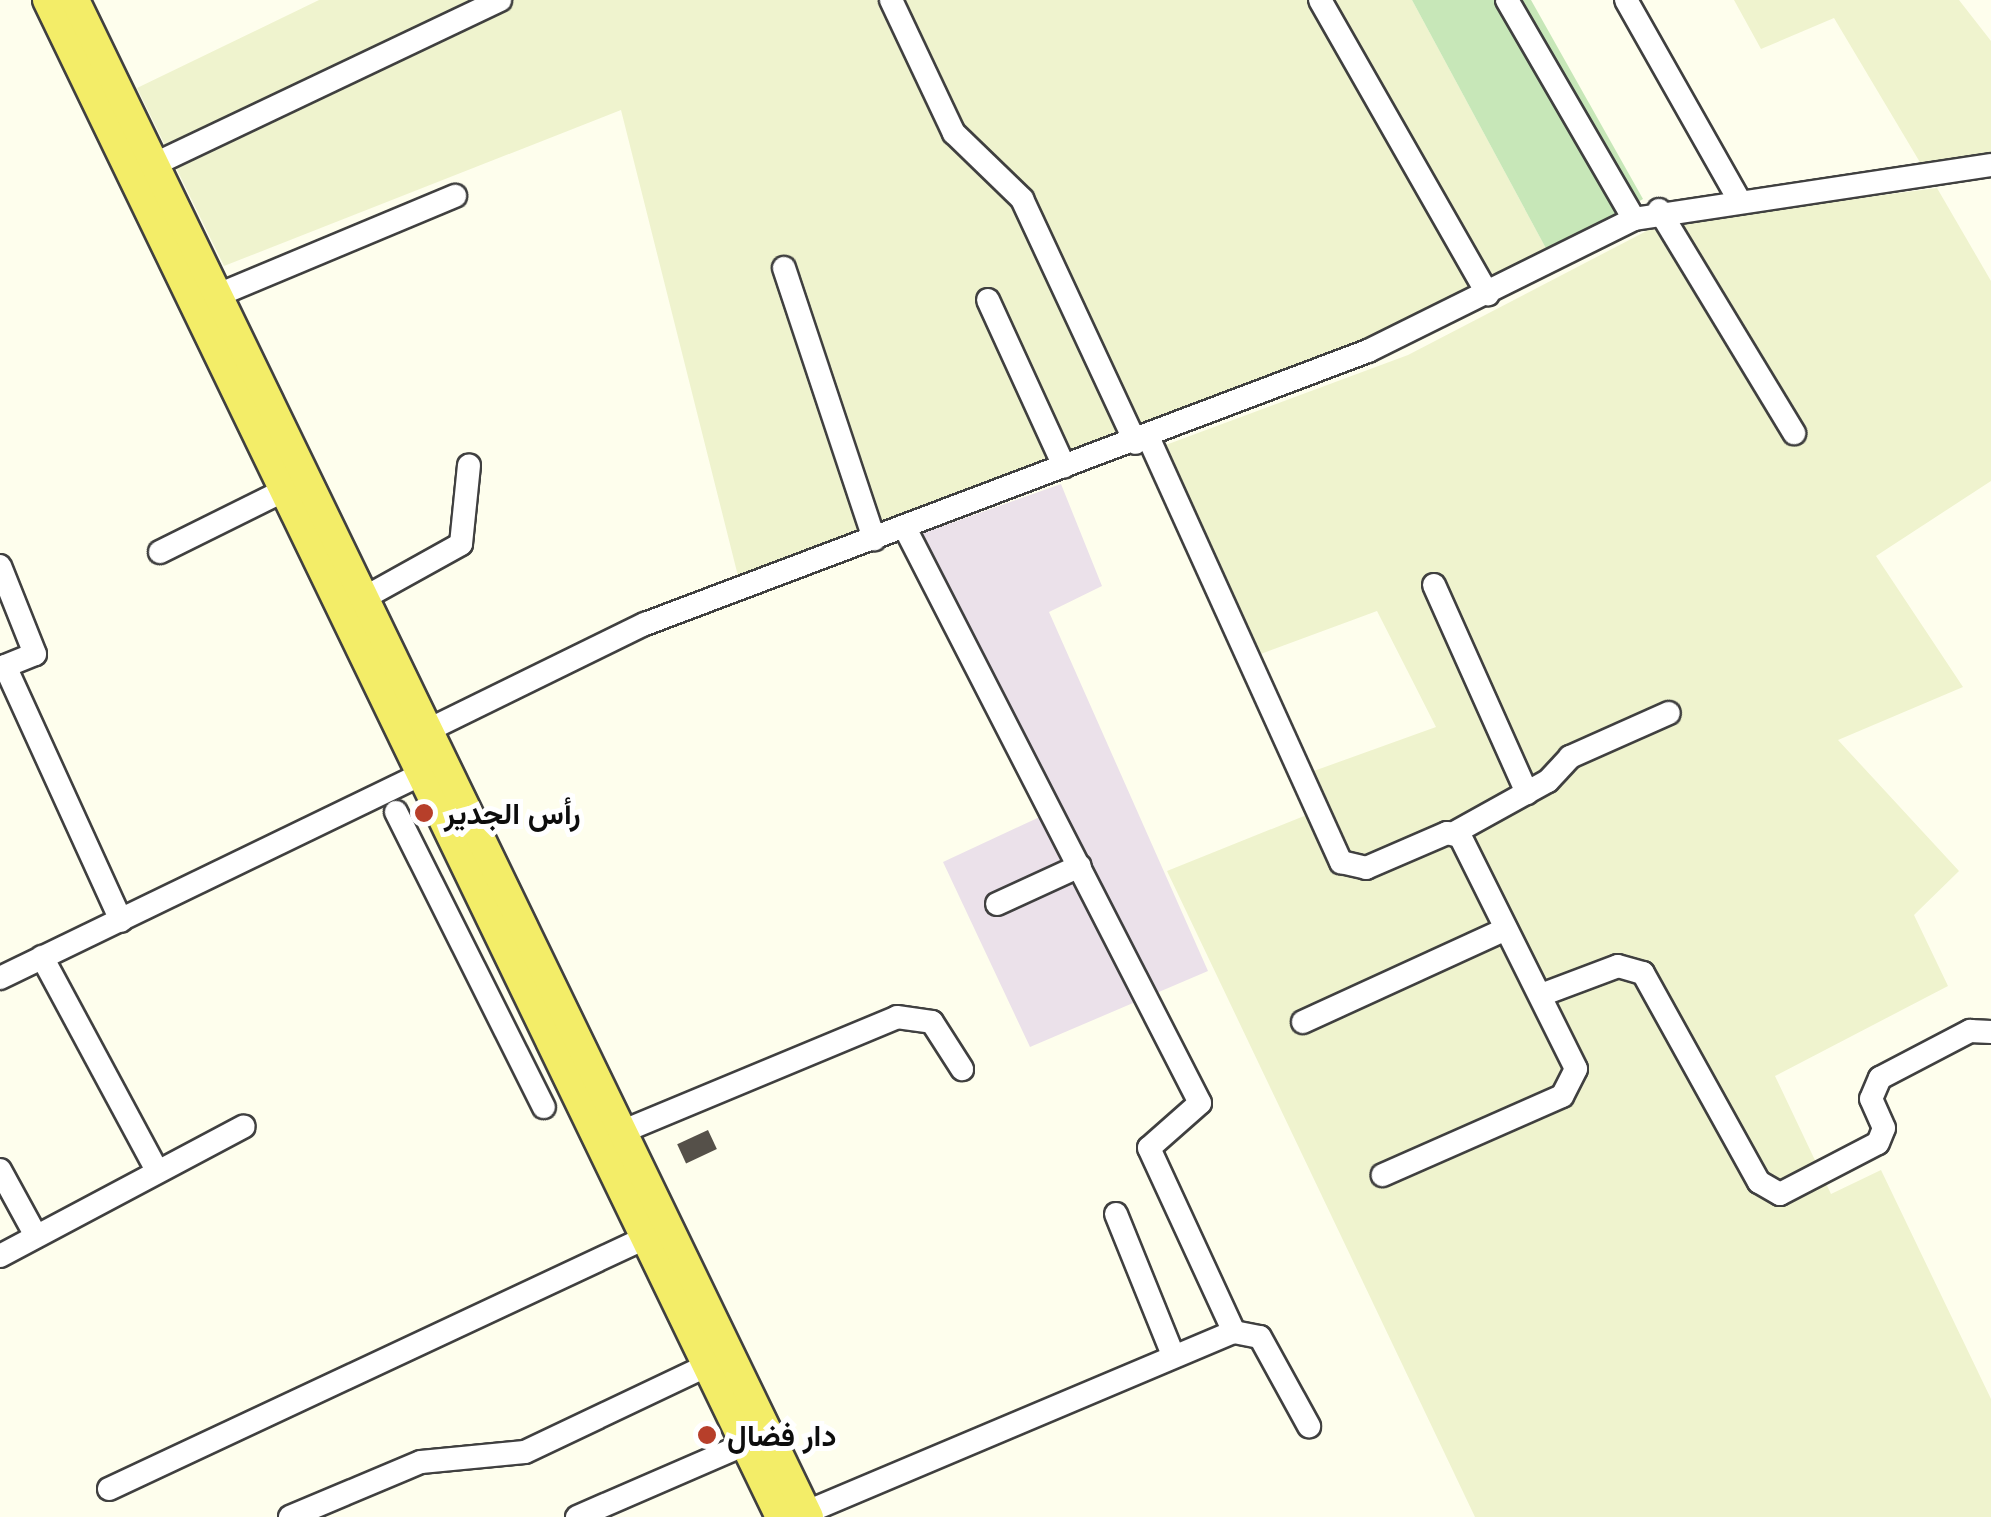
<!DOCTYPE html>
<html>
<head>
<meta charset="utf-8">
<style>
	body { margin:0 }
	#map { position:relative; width:1991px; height:1517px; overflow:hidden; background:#fefeed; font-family:"Noto Serif",Vazirmatn,serif }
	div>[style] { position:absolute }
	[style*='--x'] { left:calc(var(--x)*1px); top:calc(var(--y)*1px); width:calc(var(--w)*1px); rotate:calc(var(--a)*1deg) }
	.industrial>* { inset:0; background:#ebe1ea }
	.farmland>* { inset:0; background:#eff3ce }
	.green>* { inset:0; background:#c7e7b8 }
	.building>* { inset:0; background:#555049; transform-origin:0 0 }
	.roads { filter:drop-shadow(2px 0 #404040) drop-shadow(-2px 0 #404040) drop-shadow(0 2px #404040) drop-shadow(0 -2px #404040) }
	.minor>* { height:22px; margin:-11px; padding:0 11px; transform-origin:11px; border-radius:11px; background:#fff }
	.major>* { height:28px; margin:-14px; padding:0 14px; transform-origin:14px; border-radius:14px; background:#f3ed68 }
	.dots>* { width:28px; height:28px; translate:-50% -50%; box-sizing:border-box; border:5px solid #fff; border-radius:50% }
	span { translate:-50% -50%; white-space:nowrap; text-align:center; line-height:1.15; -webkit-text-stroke:10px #fff; paint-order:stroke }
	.poi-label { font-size:30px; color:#0d0d0d; font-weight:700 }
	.left { translate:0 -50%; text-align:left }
</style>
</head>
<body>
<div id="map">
	<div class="industrial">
		<div style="clip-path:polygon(1061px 484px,1102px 586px,1049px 612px,1208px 971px,1030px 1047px,943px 862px,1044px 815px,906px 539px)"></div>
	</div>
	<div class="farmland">
		<div style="clip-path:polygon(319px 0,1412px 0,1549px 254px,1390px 335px,738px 576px,621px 110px,224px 266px,137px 88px)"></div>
		<div style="clip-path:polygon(1734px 0,1959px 0,1991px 41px,1991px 155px,1921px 164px,1834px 18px,1761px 49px)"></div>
		<div style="clip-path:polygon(1937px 188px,1991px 281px,1991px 481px,1876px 556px,1963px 687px,1838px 740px,1959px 871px,1914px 915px,1948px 986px,1775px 1076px,1831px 1194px,1881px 1170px,1991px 1399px,1991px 1517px,1475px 1517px,1167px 871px,1324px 808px,1311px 772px,1436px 727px,1377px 611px,1258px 655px,1163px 446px,1408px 355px,1660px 224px)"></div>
	</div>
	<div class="green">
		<div style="clip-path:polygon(1412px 0,1531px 0,1643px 199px,1549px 254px)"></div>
	</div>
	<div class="building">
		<div style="left:708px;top:1130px;width:21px;height:34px;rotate:65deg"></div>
	</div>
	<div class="roads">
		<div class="minor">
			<div style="--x:891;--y:0;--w:147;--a:64.7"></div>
			<div style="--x:954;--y:133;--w:95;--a:44.1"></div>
			<div style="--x:1022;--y:199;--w:269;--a:65"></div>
			<div style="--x:1320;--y:0;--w:339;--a:60.3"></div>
			<div style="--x:1507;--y:0;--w:253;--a:59.9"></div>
			<div style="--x:1626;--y:0;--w:225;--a:60.5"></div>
			<div style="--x:155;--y:164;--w:382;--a:-25.4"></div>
			<div style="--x:1659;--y:210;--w:261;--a:58.8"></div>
			<div style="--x:784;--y:268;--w:286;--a:71.6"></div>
			<div style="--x:218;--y:295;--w:257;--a:-22.7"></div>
			<div style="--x:988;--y:300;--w:183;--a:65.4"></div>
			<div style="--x:1149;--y:439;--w:465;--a:65.6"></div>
			<div style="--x:1341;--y:862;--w:26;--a:13"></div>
			<div style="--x:1366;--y:868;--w:88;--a:-23.4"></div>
			<div style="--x:1447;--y:833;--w:13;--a:13"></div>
			<div style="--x:1460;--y:836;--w:260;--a:63.5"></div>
			<div style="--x:1576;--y:1069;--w:30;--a:117"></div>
			<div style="--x:1562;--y:1096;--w:196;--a:156.2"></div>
			<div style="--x:905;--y:528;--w:646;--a:62.84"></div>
			<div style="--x:1200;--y:1103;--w:68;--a:138.6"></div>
			<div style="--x:1149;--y:1148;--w:203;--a:65.2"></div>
			<div style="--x:160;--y:552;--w:140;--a:-26.4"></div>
			<div style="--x:0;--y:566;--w:95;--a:68.3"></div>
			<div style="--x:35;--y:654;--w:38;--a:158"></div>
			<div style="--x:1434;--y:585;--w:228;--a:65.9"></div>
			<div style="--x:364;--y:598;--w:111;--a:-29.1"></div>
			<div style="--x:461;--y:544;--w:79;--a:-84.2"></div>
			<div style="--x:5;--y:666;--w:280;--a:65.5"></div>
			<div style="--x:416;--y:736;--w:255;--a:-26.1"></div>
			<div style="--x:645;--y:624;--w:773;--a:-20.69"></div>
			<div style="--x:1368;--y:351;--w:297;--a:-26.4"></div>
			<div style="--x:1634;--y:219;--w:361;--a:-8.6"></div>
			<div style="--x:396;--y:812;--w:330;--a:63.4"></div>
			<div style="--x:1454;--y:833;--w:107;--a:-29"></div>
			<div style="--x:1548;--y:781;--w:33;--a:-47"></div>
			<div style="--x:1570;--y:757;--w:108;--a:-24"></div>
			<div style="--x:997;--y:904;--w:91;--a:-24.6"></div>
			<div style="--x:42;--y:957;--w:241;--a:61.7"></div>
			<div style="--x:0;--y:978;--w:482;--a:-25.8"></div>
			<div style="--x:1541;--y:995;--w:82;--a:-20.6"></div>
			<div style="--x:1618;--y:966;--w:26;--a:16"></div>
			<div style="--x:1643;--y:973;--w:239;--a:61"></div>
			<div style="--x:1759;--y:1182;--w:24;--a:30"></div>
			<div style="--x:1780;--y:1194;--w:110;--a:-27.5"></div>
			<div style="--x:1878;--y:1143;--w:16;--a:-68"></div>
			<div style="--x:1884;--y:1128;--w:32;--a:-114"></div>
			<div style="--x:1871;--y:1099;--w:23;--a:-67"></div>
			<div style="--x:1880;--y:1078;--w:102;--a:-27.6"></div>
			<div style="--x:1970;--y:1031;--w:21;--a:3"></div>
			<div style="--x:1303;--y:1022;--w:223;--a:-24.6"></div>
			<div style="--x:619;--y:1133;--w:301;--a:-22.6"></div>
			<div style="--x:897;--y:1017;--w:35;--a:8"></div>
			<div style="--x:932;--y:1022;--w:56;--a:57.4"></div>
			<div style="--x:0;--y:1170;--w:75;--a:61.4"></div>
			<div style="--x:1116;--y:1214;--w:152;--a:68"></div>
			<div style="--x:0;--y:1256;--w:276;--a:-28"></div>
			<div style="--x:109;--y:1489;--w:592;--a:-25.09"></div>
			<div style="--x:807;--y:1512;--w:463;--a:-22.9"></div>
			<div style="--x:1234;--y:1332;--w:26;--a:11"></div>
			<div style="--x:1260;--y:1337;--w:102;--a:61.2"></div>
			<div style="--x:290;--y:1517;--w:142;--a:-22.8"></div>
			<div style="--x:421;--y:1462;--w:104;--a:-5.5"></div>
			<div style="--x:525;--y:1452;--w:203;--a:-25.4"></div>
			<div style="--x:577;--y:1517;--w:184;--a:-23.4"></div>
		</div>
		<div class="major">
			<div style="--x:47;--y:0;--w:1685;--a:64.21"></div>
			<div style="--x:75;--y:0;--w:1685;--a:64.18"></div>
		</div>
	</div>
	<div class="dots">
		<div style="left:424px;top:813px;background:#b73f2a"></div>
		<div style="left:707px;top:1435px;background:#b73f2a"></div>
	</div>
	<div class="poi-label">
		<span class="left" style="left:444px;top:813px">رأس الجدير</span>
		<span class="left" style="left:727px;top:1435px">دار فضال</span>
	</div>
</div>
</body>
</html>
